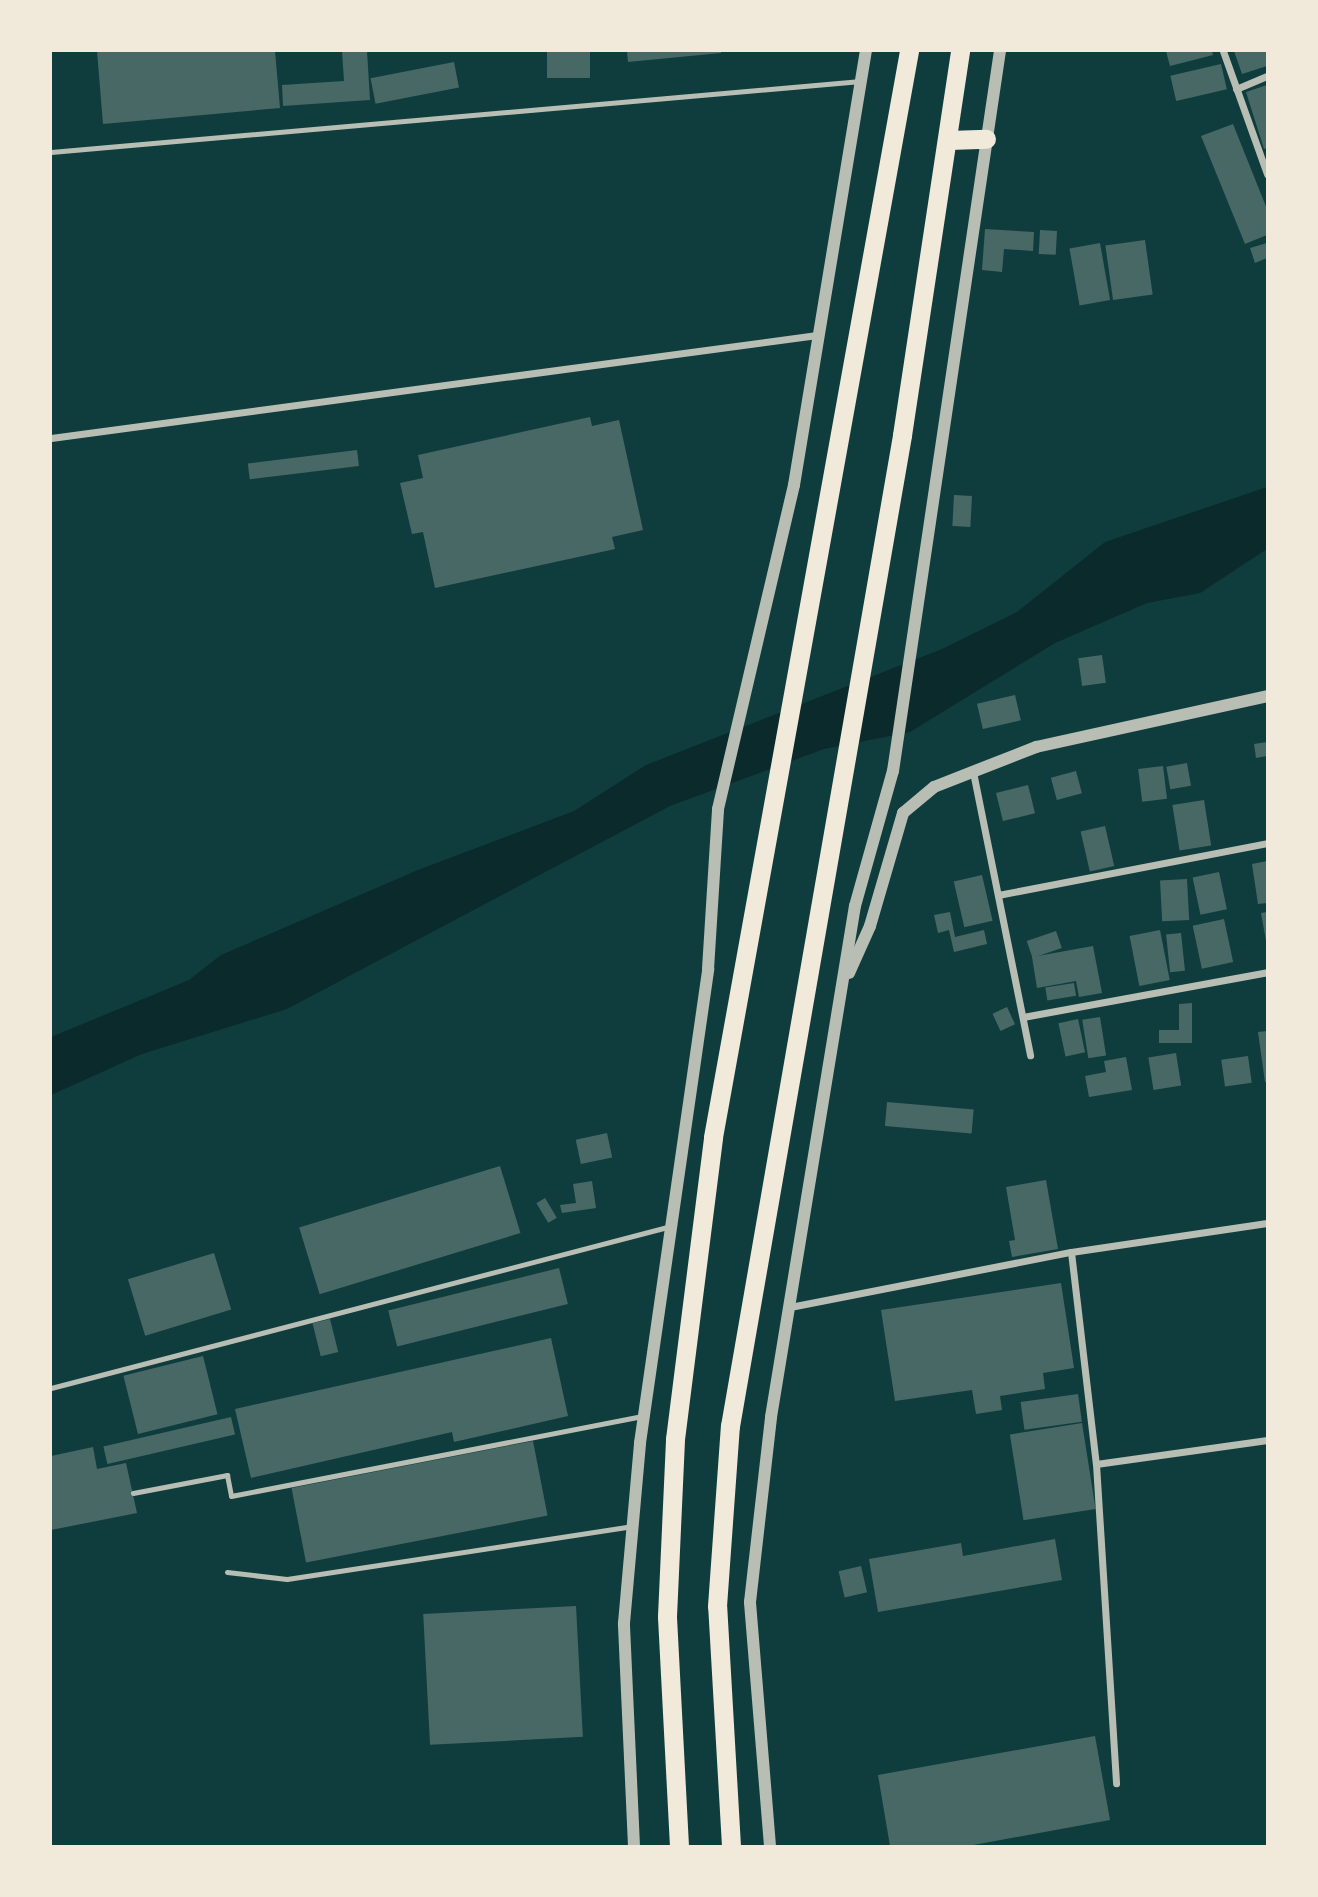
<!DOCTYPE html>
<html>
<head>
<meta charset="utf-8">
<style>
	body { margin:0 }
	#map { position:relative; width:1318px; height:1897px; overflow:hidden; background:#0f3d3e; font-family:"Varela Round",sans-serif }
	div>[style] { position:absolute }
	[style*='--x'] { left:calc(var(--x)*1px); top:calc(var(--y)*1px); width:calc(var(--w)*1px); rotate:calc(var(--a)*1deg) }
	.water>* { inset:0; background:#0a2a2b }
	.building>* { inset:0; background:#486865; transform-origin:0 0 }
	.service>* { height:5px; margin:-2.5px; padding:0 2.5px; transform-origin:2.5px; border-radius:2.5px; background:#b8beb3 }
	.minor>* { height:7px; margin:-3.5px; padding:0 3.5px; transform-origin:3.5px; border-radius:3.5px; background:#b8beb3 }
	.tertiary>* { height:12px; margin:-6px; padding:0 6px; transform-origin:6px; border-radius:6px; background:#b8beb3 }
	.trunk>* { height:19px; margin:-9.5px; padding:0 9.5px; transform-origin:9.5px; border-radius:9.5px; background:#f1e9da }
	span { translate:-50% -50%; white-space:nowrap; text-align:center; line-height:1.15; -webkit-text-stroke:6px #f1e9da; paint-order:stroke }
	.frame { position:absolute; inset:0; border:52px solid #f1e9da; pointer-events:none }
</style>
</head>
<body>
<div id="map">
	<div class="water">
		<div style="clip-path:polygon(1267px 487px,1267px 549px,1200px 593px,1147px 603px,1055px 643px,910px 732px,824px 749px,670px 806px,287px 1009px,142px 1054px,51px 1095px,51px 1037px,189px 980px,221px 955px,418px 870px,574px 811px,646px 765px,942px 649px,1017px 612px,1105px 542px)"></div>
	</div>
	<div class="building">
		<div style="clip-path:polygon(97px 51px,275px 51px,280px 108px,103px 124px)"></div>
		<div style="clip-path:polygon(342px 51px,367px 51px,370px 100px,283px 106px,282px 85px,344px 81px)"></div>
		<div style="left:547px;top:51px;width:43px;height:27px"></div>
		<div style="clip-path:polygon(627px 51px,721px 51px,721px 53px,628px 62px)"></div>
		<div style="clip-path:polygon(1166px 51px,1212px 51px,1213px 55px,1170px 66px)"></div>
		<div style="clip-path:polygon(1234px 51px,1267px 51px,1267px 66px,1242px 74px)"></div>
		<div style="left:454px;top:62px;width:26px;height:85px;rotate:79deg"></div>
		<div style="left:1221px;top:64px;width:26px;height:52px;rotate:77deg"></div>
		<div style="clip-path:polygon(1267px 85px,1267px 148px,1264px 149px,1246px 92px)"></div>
		<div style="clip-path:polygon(1233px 124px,1267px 209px,1267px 235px,1245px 244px,1201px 136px)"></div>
		<div style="clip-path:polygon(985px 229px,1034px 232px,1033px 251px,1004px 249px,1002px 272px,982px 270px)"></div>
		<div style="left:1040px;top:230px;width:17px;height:24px;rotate:3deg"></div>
		<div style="left:1145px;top:240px;width:55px;height:40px;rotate:82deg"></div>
		<div style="left:1100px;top:243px;width:58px;height:31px;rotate:80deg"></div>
		<div style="clip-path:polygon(1267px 243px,1267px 258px,1255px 263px,1250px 248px)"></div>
		<div style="clip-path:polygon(590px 417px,592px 426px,619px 420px,643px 530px,612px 537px,615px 549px,435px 588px,423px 532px,412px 534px,400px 483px,423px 478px,418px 455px)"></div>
		<div style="left:357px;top:450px;width:16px;height:110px;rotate:83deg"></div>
		<div style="left:954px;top:495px;width:18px;height:31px;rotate:3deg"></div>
		<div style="left:1102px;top:655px;width:28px;height:24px;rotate:82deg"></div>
		<div style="left:1015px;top:695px;width:26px;height:39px;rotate:77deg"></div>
		<div style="clip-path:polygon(1267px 742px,1267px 756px,1256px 758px,1254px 744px)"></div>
		<div style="left:1187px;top:763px;width:23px;height:21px;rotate:80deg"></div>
		<div style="left:1163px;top:766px;width:33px;height:25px;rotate:83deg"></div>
		<div style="left:1076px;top:771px;width:23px;height:26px;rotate:75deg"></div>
		<div style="left:1028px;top:785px;width:29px;height:33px;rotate:76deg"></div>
		<div style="left:1204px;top:800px;width:46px;height:32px;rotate:81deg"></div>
		<div style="left:1105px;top:826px;width:41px;height:25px;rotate:77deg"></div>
		<div style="clip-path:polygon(1267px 861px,1267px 903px,1258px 904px,1252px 864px)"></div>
		<div style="left:1219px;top:872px;width:38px;height:27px;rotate:78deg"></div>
		<div style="left:982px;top:875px;width:47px;height:29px;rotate:77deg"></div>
		<div style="left:1187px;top:879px;width:41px;height:27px;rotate:87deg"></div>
		<div style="clip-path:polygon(950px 912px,955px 937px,984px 930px,987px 944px,954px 952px,949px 930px,938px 933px,934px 915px)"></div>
		<div style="clip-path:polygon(1267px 912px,1267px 940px,1266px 941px,1261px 913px)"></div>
		<div style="left:1224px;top:919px;width:44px;height:32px;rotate:78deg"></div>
		<div style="left:1160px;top:930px;width:51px;height:31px;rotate:79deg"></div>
		<div style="left:1056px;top:931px;width:18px;height:31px;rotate:71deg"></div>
		<div style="left:1181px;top:933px;width:38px;height:15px;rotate:84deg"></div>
		<div style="clip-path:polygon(1093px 946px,1102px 993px,1079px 997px,1076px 981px,1037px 988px,1032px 957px)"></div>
		<div style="left:1074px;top:983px;width:13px;height:29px;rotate:81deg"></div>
		<div style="clip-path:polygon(1192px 1003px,1192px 1043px,1159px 1043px,1159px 1030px,1179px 1030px,1179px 1004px)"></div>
		<div style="left:1007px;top:1007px;width:19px;height:16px;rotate:65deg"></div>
		<div style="left:1100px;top:1017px;width:39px;height:18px;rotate:81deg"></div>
		<div style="left:1078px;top:1019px;width:34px;height:20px;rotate:78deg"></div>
		<div style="clip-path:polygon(1267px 1031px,1267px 1082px,1265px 1082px,1258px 1032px)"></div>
		<div style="left:1176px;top:1053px;width:33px;height:28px;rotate:81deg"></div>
		<div style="left:1248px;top:1056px;width:27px;height:27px;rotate:82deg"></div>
		<div style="clip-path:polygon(1126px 1057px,1132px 1090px,1089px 1097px,1085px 1076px,1106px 1072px,1104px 1061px)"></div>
		<div style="left:887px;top:1102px;width:87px;height:24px;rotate:5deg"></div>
		<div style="left:607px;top:1133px;width:25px;height:32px;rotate:78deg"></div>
		<div style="left:500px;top:1166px;width:70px;height:210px;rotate:73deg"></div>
		<div style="clip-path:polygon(1046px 1180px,1058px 1249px,1012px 1257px,1009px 1241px,1015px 1240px,1006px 1187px)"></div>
		<div style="clip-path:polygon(592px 1181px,596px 1208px,562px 1213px,560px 1205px,576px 1203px,573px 1184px)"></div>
		<div style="left:545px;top:1198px;width:23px;height:10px;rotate:59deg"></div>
		<div style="left:214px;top:1253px;width:59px;height:90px;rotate:73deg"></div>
		<div style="left:559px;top:1268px;width:37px;height:176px;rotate:76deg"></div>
		<div style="clip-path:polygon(1061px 1283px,1074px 1368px,1043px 1373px,1045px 1389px,1000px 1396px,1002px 1410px,976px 1414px,972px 1390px,895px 1401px,881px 1310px)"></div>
		<div style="left:330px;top:1319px;width:34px;height:18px;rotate:76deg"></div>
		<div style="clip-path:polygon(551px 1338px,568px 1416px,454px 1442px,452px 1432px,251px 1478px,235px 1409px)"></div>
		<div style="left:203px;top:1356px;width:60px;height:82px;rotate:76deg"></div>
		<div style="left:1078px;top:1394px;width:28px;height:58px;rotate:82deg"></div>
		<div style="left:231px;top:1417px;width:18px;height:131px;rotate:77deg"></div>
		<div style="left:1082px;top:1423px;width:87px;height:73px;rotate:81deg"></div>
		<div style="left:533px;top:1441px;width:76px;height:246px;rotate:79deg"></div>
		<div style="clip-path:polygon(93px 1447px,97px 1469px,126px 1463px,137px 1513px,51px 1530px,51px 1456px)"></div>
		<div style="clip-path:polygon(1055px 1539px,1062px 1580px,878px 1612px,869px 1559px,961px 1543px,963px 1556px)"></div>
		<div style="left:861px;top:1566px;width:27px;height:23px;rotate:77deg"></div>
		<div style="left:576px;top:1606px;width:131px;height:153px;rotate:87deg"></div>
		<div style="clip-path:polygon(1095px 1736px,1110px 1820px,968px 1846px,890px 1846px,878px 1775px)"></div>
	</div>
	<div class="service">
		<div style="--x:51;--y:152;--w:813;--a:-5.01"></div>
		<div style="--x:51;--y:1388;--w:641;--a:-14.64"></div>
		<div style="--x:133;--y:1493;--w:96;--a:-10.8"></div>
		<div style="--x:227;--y:1475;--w:21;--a:79"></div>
		<div style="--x:231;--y:1496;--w:419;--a:-11"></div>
		<div style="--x:227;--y:1572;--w:60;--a:6.7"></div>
		<div style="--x:287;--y:1579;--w:350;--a:-8.7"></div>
	</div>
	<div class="minor">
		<div style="--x:1223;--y:51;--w:131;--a:70.3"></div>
		<div style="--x:1236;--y:89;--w:34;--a:-23"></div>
		<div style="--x:51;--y:438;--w:773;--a:-7.66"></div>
		<div style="--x:973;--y:772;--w:289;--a:78.6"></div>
		<div style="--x:998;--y:895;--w:274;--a:-10.9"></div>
		<div style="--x:1023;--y:1017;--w:248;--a:-10.4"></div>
		<div style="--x:1071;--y:1252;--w:213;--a:83.3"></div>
		<div style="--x:1096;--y:1464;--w:320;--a:86.4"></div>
		<div style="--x:790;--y:1307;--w:286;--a:-11.1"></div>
		<div style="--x:1071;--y:1252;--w:198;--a:-8.4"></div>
		<div style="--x:1096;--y:1464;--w:173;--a:-8"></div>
	</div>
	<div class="tertiary">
		<div style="--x:849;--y:973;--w:51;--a:-65.9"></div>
		<div style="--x:870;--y:926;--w:118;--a:-73.7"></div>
		<div style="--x:903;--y:813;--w:40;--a:-40"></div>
		<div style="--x:934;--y:787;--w:110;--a:-21.4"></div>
		<div style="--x:1036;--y:747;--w:237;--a:-12.4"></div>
		<div style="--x:634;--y:1846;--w:223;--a:-92.6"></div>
		<div style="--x:624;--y:1623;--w:181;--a:-84.9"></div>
		<div style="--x:640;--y:1443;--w:479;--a:-81.8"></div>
		<div style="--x:708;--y:969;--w:160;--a:-86.4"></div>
		<div style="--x:718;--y:809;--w:333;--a:-76.8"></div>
		<div style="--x:794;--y:485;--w:440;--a:-80.6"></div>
		<div style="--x:770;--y:1846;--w:245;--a:-94.7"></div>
		<div style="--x:750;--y:1602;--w:186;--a:-83.5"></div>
		<div style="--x:771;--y:1417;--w:518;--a:-80.67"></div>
		<div style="--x:855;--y:906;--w:140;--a:-74.3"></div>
		<div style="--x:893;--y:771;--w:728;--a:-81.55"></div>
	</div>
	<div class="trunk">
		<div style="--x:949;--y:140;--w:37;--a:-2"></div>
		<div style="--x:679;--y:1846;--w:230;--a:-93"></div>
		<div style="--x:667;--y:1616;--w:177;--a:-87.4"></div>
		<div style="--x:675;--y:1439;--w:304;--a:-82.8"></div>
		<div style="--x:713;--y:1137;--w:1104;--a:-79.77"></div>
		<div style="--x:731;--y:1846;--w:240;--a:-93.3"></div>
		<div style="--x:717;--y:1606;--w:180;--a:-85.9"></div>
		<div style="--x:730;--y:1426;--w:1006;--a:-80.15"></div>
		<div style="--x:902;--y:435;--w:388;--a:-81.4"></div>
	</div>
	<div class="frame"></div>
</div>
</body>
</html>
